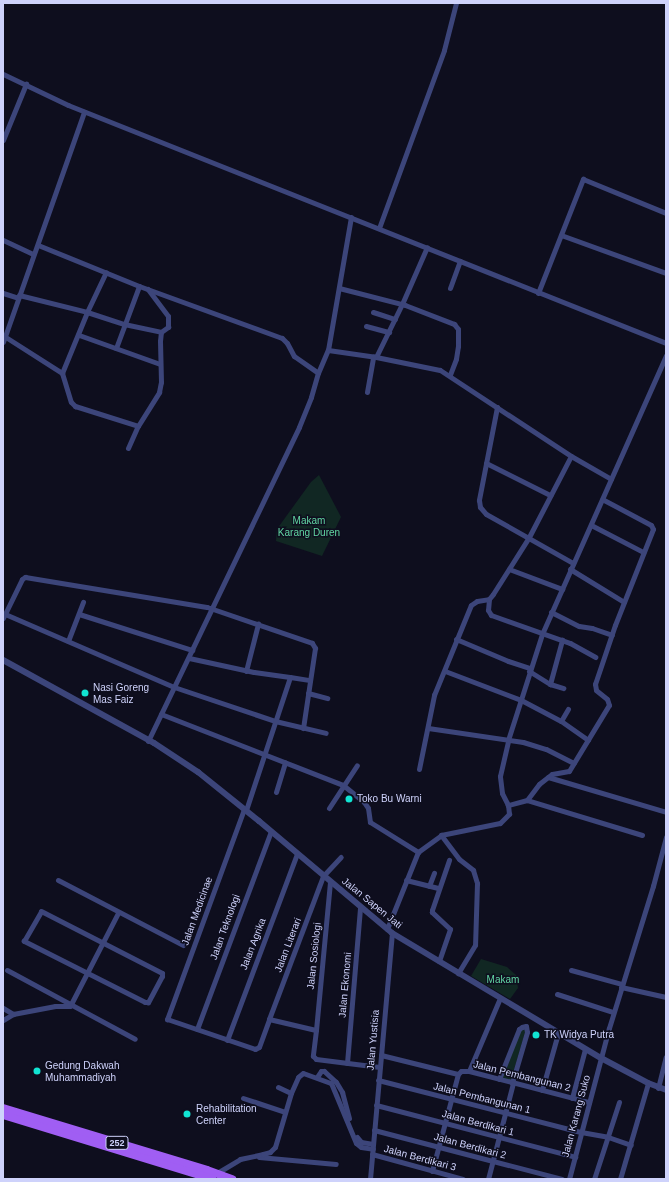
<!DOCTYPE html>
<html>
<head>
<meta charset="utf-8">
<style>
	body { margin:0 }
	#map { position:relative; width:669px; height:1182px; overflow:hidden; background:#0e0e1e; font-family:Arial,sans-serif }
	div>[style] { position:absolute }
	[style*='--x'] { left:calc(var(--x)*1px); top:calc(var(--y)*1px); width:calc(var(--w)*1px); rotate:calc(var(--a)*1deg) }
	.green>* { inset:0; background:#112723 }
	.minor>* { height:5px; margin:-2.5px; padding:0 2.5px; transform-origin:2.5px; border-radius:2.5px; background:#3c457a }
	.tertiary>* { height:6px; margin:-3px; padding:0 3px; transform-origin:3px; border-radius:3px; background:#3c457a }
	.primary>* { height:8px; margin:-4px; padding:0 4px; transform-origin:4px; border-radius:4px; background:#a05ef3 }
	.dots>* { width:11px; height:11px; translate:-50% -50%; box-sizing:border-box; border:2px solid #0e0e1e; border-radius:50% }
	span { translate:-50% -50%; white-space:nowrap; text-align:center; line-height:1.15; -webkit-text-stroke:3px #0e0e1e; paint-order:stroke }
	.shield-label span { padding:1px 3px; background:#0e0e1e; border:1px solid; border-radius:3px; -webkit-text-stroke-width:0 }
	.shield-label { font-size:9px; color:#ced2fb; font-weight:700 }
	.park-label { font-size:10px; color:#61d5a3 }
	.poi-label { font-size:10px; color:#ced2fb }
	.left { translate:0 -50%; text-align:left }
	.street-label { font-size:10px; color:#ced2fb }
	.frame { position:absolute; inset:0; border:4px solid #ced2fb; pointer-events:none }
</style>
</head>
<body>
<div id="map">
	<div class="green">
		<div style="clip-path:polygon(319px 475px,341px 517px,322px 556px,276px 541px,277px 529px,311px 482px)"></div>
		<div style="clip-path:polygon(481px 959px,507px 967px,516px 975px,518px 988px,510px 999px,471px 976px)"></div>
		<div style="clip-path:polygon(522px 1028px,526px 1029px,511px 1080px,501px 1078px)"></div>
	</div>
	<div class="minor">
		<div style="--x:3;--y:74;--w:72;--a:25.5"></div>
		<div style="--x:68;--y:105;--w:644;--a:21.7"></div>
		<div style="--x:3;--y:140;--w:61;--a:-67.7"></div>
		<div style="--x:379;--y:228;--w:189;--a:-69.9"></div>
		<div style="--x:444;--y:50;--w:49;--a:-75.7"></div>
		<div style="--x:561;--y:235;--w:112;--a:19.9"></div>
		<div style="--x:3;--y:240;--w:33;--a:25"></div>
		<div style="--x:38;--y:245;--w:109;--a:22.1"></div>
		<div style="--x:139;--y:286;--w:152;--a:20"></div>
		<div style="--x:282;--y:338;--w:7;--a:45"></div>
		<div style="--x:287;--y:343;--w:15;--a:62"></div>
		<div style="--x:294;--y:356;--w:29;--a:35"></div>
		<div style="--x:339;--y:288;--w:68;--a:14.4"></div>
		<div style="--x:405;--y:305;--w:53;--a:21.2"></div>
		<div style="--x:454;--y:324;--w:6;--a:51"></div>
		<div style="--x:458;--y:329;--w:17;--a:90"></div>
		<div style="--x:458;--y:346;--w:13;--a:99"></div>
		<div style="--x:456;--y:359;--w:17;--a:111"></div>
		<div style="--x:450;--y:288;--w:29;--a:-70"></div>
		<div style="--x:3;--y:293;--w:16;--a:18"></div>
		<div style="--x:538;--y:293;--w:123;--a:-68.5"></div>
		<div style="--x:583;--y:179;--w:90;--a:22.3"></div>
		<div style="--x:19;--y:295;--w:70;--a:14"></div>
		<div style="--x:87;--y:312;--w:39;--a:18"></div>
		<div style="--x:124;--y:324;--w:38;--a:12"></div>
		<div style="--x:373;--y:312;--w:23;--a:18"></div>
		<div style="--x:366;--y:326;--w:24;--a:15"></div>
		<div style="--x:79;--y:335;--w:86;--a:19.7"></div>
		<div style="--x:4;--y:336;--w:69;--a:32.5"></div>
		<div style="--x:62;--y:373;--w:30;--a:73"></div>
		<div style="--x:71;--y:402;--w:6;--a:45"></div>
		<div style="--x:75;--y:406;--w:66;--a:17.6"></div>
		<div style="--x:3;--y:342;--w:244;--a:-70.6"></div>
		<div style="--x:116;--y:348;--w:66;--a:-69.6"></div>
		<div style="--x:328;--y:350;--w:49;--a:8.3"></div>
		<div style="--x:376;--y:357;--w:65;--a:11.5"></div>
		<div style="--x:440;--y:370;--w:157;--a:33.3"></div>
		<div style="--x:571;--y:456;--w:46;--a:29.9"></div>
		<div style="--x:376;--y:357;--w:59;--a:-63.9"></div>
		<div style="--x:402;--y:304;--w:62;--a:-66.3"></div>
		<div style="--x:62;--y:373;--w:66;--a:-67.7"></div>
		<div style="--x:87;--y:312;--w:44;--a:-64.6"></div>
		<div style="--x:367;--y:392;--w:36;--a:-80"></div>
		<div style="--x:497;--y:407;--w:95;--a:101"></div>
		<div style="--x:479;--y:500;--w:7;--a:82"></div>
		<div style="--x:480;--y:507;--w:9;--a:49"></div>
		<div style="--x:486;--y:514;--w:100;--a:29.4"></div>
		<div style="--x:128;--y:448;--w:24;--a:-66"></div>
		<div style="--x:138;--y:426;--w:40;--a:-58"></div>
		<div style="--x:159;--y:392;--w:10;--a:-79"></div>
		<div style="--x:161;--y:382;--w:41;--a:-91.4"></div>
		<div style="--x:160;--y:341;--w:9;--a:-84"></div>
		<div style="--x:161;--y:332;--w:9;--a:-36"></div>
		<div style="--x:168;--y:327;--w:11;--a:-90"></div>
		<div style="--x:168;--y:316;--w:34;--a:-127"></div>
		<div style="--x:486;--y:463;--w:72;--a:26.6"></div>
		<div style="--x:591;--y:525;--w:59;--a:27.4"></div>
		<div style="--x:509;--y:569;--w:57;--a:20.7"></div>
		<div style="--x:570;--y:569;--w:63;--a:31.4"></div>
		<div style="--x:489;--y:599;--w:11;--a:95"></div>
		<div style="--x:488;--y:610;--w:6;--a:59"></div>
		<div style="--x:491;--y:615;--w:84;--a:19.5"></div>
		<div style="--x:570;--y:643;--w:29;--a:29"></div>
		<div style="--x:551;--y:612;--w:31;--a:27"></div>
		<div style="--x:579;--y:626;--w:13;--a:9"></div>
		<div style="--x:592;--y:628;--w:21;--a:19"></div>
		<div style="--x:5;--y:614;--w:184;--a:23.4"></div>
		<div style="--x:174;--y:687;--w:107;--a:18.6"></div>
		<div style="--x:275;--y:721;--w:52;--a:13.2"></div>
		<div style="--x:79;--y:614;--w:119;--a:17.7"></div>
		<div style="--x:3;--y:618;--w:43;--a:-64"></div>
		<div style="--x:22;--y:579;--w:4;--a:-34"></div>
		<div style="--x:25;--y:577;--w:184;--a:9.4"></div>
		<div style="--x:207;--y:607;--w:111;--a:18.9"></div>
		<div style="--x:312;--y:643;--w:6;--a:59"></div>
		<div style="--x:315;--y:648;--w:81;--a:98.5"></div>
		<div style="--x:456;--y:639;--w:56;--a:22.9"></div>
		<div style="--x:508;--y:661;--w:23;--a:18"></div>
		<div style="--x:68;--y:641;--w:42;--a:-69"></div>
		<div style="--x:189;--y:658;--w:66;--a:12.2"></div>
		<div style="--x:254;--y:672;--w:36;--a:8"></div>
		<div style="--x:290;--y:677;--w:140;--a:108.3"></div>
		<div style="--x:246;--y:671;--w:49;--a:-75.7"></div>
		<div style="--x:445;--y:671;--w:81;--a:20.9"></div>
		<div style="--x:521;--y:700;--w:45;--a:27.7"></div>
		<div style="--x:561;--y:721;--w:33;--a:35"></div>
		<div style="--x:529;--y:671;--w:25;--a:32"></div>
		<div style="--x:550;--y:684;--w:14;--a:17"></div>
		<div style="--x:290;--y:677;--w:20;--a:9"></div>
		<div style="--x:550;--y:684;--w:46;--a:-74.7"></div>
		<div style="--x:308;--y:693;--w:20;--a:15"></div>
		<div style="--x:161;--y:714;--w:195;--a:21.3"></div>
		<div style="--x:343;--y:785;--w:27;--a:39"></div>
		<div style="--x:364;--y:802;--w:7;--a:56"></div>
		<div style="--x:368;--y:808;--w:14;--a:82"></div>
		<div style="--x:370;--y:822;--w:57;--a:32"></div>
		<div style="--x:561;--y:721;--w:14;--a:-60"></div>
		<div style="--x:428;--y:728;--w:96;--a:8.4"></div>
		<div style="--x:523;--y:742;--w:24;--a:17"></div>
		<div style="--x:546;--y:749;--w:31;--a:27"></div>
		<div style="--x:148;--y:741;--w:348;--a:-64.3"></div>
		<div style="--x:299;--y:427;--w:32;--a:-68"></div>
		<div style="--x:311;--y:397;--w:25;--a:-74"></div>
		<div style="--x:318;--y:373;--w:25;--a:-67"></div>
		<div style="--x:328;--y:350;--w:135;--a:-80.2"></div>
		<div style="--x:419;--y:769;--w:76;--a:-78.5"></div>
		<div style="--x:434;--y:695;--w:97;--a:-67.7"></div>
		<div style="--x:471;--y:605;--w:7;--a:-34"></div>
		<div style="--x:477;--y:601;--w:12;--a:-9"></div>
		<div style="--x:489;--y:599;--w:6;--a:-51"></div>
		<div style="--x:493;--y:594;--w:67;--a:-57.7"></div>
		<div style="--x:529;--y:537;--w:91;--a:-62.6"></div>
		<div style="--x:548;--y:777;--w:123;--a:16.5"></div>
		<div style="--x:276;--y:792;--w:31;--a:-73"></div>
		<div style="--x:527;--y:800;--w:20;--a:-53"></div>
		<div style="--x:539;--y:784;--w:16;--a:-38"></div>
		<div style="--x:552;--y:774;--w:17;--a:-10"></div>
		<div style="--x:569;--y:771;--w:77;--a:-58.8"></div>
		<div style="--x:609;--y:705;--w:6;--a:-108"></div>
		<div style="--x:607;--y:699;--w:14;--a:-141"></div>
		<div style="--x:596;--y:690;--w:6;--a:-99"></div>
		<div style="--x:595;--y:684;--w:62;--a:-71.3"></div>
		<div style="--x:615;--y:625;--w:103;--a:-68.4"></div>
		<div style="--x:653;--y:529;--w:4;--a:-117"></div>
		<div style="--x:651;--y:525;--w:55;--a:-152"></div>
		<div style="--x:329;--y:808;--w:51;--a:-56.9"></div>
		<div style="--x:244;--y:809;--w:224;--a:110.1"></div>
		<div style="--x:167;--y:1019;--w:93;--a:18.8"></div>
		<div style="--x:255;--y:1049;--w:4;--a:-27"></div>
		<div style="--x:259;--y:1047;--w:30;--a:-70"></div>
		<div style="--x:269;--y:1019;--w:48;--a:13.2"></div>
		<div style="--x:316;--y:1030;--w:26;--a:97"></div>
		<div style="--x:313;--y:1056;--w:4;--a:45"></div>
		<div style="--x:316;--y:1059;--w:64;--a:7.1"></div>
		<div style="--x:441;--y:835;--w:30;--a:53"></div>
		<div style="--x:459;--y:859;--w:18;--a:38"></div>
		<div style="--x:473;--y:870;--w:14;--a:73"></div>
		<div style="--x:477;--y:883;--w:62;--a:91.8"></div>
		<div style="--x:475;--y:945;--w:33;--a:121"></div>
		<div style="--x:642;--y:835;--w:120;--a:-163.1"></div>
		<div style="--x:527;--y:800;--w:20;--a:165"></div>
		<div style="--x:508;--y:805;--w:13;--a:-117"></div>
		<div style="--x:502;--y:793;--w:17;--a:-97"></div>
		<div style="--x:500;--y:776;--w:37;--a:-77"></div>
		<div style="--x:508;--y:740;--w:111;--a:-72.2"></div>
		<div style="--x:542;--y:634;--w:305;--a:-66"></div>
		<div style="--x:58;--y:880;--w:141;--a:27.5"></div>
		<div style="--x:406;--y:880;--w:33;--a:14"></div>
		<div style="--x:429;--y:886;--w:14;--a:-69"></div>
		<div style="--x:41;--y:911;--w:136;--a:27.1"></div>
		<div style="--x:162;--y:973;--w:3;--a:90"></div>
		<div style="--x:162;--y:976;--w:30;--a:118"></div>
		<div style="--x:148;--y:1002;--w:3;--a:180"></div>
		<div style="--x:145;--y:1002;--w:136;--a:-153.2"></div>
		<div style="--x:24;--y:941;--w:34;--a:-60"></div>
		<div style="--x:387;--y:929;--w:83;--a:-68.1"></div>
		<div style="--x:418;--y:852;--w:29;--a:-36"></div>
		<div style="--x:441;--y:835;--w:60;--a:-11.5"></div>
		<div style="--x:500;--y:823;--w:13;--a:-45"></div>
		<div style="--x:509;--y:814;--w:9;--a:-96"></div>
		<div style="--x:439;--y:961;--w:34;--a:-71"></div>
		<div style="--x:450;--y:929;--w:25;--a:-137"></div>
		<div style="--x:432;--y:912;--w:2;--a:-90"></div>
		<div style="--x:432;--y:910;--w:53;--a:-71.2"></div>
		<div style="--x:7;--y:970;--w:145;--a:28.3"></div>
		<div style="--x:571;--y:970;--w:53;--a:15.4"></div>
		<div style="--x:621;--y:987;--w:46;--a:12.5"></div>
		<div style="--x:557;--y:994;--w:59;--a:17.8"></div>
		<div style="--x:70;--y:1006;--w:105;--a:-62.7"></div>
		<div style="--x:3;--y:1008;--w:12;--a:31"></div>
		<div style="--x:269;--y:1019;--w:153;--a:-69.3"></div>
		<div style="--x:323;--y:876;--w:26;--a:-47"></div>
		<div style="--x:3;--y:1020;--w:12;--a:-31"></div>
		<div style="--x:13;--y:1014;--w:43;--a:-10.8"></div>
		<div style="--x:55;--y:1006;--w:14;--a:0"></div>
		<div style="--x:197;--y:1029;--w:211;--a:-69.5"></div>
		<div style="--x:316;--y:1030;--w:148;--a:-84.6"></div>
		<div style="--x:227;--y:1040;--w:199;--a:-69.4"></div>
		<div style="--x:381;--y:1055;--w:79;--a:13.9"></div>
		<div style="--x:458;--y:1074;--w:4;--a:-45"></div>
		<div style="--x:461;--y:1071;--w:8;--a:0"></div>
		<div style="--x:469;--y:1071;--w:124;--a:14.5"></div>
		<div style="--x:347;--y:1063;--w:156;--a:-85.2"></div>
		<div style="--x:469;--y:1071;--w:79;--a:-67"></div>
		<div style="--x:317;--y:1077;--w:7;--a:-56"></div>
		<div style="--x:321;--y:1071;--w:3;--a:0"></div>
		<div style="--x:324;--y:1071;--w:16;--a:43"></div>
		<div style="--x:336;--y:1082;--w:12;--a:59"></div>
		<div style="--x:342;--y:1092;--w:27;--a:75"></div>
		<div style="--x:499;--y:1079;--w:54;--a:-68.2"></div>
		<div style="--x:519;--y:1029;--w:4;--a:-34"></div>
		<div style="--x:522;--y:1027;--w:4;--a:-14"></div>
		<div style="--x:526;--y:1026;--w:6;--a:81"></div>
		<div style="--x:527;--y:1032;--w:53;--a:106.4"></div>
		<div style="--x:378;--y:1080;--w:210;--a:14.4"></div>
		<div style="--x:581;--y:1132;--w:27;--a:10"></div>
		<div style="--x:608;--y:1137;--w:24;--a:19"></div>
		<div style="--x:278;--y:1087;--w:14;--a:25"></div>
		<div style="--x:658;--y:1088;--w:32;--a:-76"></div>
		<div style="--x:542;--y:1090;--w:59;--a:-74.3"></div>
		<div style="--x:243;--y:1098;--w:44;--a:18.4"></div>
		<div style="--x:572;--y:1098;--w:51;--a:-75.1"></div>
		<div style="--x:376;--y:1105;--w:206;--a:14.6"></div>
		<div style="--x:374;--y:1130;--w:194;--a:14.6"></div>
		<div style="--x:357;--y:1137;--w:6;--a:51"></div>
		<div style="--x:361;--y:1142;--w:12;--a:9"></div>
		<div style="--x:372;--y:1154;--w:94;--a:15.4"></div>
		<div style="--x:259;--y:1157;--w:77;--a:5.2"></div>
		<div style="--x:432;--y:1171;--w:100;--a:-75"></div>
		<div style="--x:217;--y:1173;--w:27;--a:-31"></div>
		<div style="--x:240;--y:1159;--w:24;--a:-12"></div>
		<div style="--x:263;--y:1154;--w:7;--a:-16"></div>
		<div style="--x:270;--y:1152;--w:7;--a:-45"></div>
		<div style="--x:275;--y:1147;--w:56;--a:-73.5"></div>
		<div style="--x:291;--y:1093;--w:17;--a:-66"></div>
		<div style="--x:298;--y:1077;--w:6;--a:-39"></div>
		<div style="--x:303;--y:1073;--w:30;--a:20"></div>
		<div style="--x:331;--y:1083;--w:65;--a:67.4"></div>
		<div style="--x:356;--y:1143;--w:6;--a:39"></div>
		<div style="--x:361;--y:1147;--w:12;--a:9"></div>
		<div style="--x:370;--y:1179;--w:247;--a:-84.9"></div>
		<div style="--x:488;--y:1179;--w:99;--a:-75.4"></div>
		<div style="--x:569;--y:1179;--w:156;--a:-75.2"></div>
		<div style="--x:609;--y:1028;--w:149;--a:-72.8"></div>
		<div style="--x:653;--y:886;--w:51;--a:-75.1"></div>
		<div style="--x:594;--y:1179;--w:81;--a:-72"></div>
		<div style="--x:620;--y:1179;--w:100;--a:-73.7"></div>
	</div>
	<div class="tertiary">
		<div style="--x:3;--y:660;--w:172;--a:28.8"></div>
		<div style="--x:154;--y:743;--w:53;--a:33.4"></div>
		<div style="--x:198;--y:772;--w:78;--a:38.8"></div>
		<div style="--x:259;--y:821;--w:174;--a:40.1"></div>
		<div style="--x:392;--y:933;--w:244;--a:30.9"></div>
		<div style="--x:601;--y:1058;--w:53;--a:28"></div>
		<div style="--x:648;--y:1083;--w:19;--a:21"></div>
	</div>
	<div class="primary">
		<div style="--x:3;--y:1108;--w:213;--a:16.9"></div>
		<div style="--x:207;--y:1170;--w:27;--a:20"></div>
		<div style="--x:3;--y:1115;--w:219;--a:17"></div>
	</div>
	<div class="dots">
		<div style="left:85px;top:693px;background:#11e4d3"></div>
		<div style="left:349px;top:799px;background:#11e4d3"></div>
		<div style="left:536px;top:1035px;background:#11e4d3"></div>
		<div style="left:37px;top:1071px;background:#11e4d3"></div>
		<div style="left:187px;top:1114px;background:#11e4d3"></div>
	</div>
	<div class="shield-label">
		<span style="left:117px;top:1143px">252</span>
	</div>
	<div class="park-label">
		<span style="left:309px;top:526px">Makam<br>Karang Duren</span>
		<span style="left:503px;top:980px">Makam</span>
	</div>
	<div class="poi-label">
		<span class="left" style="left:93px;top:693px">Nasi Goreng<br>Mas Faiz</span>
		<span class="left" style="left:357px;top:799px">Toko Bu Warni</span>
		<span class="left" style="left:544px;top:1035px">TK Widya Putra</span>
		<span class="left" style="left:45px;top:1071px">Gedung Dakwah<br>Muhammadiyah</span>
		<span class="left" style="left:196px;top:1114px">Rehabilitation<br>Center</span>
	</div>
	<div class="street-label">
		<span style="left:372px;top:903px;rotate:39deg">Jalan Sapen Jati</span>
		<span style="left:197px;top:911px;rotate:-70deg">Jalan Medicinae</span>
		<span style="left:225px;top:927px;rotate:-70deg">Jalan Teknologi</span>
		<span style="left:253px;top:944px;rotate:-69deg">Jalan Agrika</span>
		<span style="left:288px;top:945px;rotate:-69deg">Jalan Literari</span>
		<span style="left:314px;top:956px;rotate:-84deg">Jalan Sosiologi</span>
		<span style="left:345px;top:985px;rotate:-85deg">Jalan Ekonomi</span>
		<span style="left:373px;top:1040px;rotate:-85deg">Jalan Yustisia</span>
		<span style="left:522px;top:1076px;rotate:14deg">Jalan Pembangunan 2</span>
		<span style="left:482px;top:1098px;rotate:14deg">Jalan Pembangunan 1</span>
		<span style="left:576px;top:1116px;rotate:-75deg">Jalan Karang Suko</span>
		<span style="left:478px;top:1123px;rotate:15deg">Jalan Berdikari 1</span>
		<span style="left:470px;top:1146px;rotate:15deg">Jalan Berdikari 2</span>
		<span style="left:420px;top:1158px;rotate:15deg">Jalan Berdikari 3</span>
	</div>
	<div class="frame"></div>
</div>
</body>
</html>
